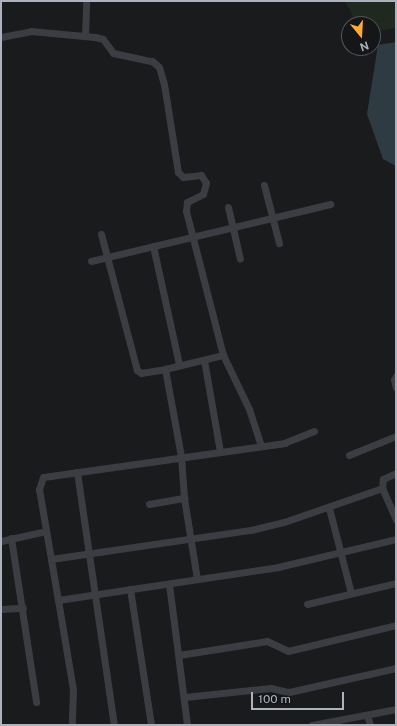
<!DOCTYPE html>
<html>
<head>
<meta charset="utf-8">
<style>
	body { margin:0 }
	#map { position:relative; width:397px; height:726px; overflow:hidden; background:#1a1b1d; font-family:"Public Sans",sans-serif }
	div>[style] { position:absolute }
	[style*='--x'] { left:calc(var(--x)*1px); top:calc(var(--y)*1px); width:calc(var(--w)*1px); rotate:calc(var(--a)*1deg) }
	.green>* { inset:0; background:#202920 }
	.water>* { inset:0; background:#2f3b43 }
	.minor>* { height:7px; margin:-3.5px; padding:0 3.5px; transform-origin:3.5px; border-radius:3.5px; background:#3b3d43 }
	span { translate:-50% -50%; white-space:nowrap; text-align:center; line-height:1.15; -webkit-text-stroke:3px #151618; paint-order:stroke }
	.frame { position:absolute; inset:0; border:2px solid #acb3bd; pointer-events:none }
	.north { position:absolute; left:341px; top:16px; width:40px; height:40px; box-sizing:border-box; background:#151618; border:1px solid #51555a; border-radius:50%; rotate:162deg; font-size:11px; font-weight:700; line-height:16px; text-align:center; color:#acb3bd }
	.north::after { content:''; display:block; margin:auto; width:14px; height:18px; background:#ffaa31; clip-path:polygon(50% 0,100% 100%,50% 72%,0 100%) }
	.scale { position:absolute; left:251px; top:692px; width:93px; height:18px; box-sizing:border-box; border:2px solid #acb3bd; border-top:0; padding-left:5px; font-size:12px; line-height:14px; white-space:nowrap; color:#acb3bd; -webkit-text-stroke:3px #151618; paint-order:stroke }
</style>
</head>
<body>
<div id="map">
	<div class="green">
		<div style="clip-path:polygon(345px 1px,396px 1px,396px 28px,373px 32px,373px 24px,357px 24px)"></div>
	</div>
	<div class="water">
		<div style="clip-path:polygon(396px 42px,396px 166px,383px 159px,367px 114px,378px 45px)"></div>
	</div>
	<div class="minor">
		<div style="--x:85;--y:36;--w:35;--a:-88"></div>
		<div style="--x:1;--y:37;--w:31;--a:-11"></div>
		<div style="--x:31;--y:31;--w:64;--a:5.4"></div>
		<div style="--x:95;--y:37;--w:8;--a:14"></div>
		<div style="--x:103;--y:39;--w:17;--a:54"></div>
		<div style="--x:113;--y:53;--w:40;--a:12"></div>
		<div style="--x:152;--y:61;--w:9;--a:41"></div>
		<div style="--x:159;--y:67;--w:18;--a:74"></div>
		<div style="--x:164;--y:84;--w:89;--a:81"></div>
		<div style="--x:178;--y:172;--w:7;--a:45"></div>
		<div style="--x:183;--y:177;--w:18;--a:-6"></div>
		<div style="--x:201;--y:175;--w:9;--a:58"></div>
		<div style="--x:206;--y:183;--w:11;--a:105"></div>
		<div style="--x:203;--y:194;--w:18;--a:153"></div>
		<div style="--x:187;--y:202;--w:9;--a:96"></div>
		<div style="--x:186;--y:211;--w:149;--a:75.6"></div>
		<div style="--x:223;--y:355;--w:60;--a:64.3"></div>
		<div style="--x:249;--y:409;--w:39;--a:72"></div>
		<div style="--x:264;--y:185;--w:60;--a:75.5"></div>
		<div style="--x:228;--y:207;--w:53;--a:77"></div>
		<div style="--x:101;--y:234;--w:141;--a:75.2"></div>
		<div style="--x:137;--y:370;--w:5;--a:37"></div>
		<div style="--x:141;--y:373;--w:24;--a:-9"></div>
		<div style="--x:165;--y:369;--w:60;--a:-13.6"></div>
		<div style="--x:153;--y:246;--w:121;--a:77.6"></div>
		<div style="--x:91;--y:261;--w:246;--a:-13.4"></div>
		<div style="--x:204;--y:360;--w:93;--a:80.1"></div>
		<div style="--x:165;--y:369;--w:88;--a:79.6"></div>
		<div style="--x:181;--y:456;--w:42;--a:85.9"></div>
		<div style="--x:184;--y:498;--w:82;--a:80.9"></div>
		<div style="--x:396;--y:376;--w:4;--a:117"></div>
		<div style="--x:394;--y:380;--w:8;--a:76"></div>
		<div style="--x:314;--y:431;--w:31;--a:158"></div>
		<div style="--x:285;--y:443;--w:244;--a:172"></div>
		<div style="--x:43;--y:477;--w:13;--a:108"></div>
		<div style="--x:39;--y:489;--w:113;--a:80.3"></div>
		<div style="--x:58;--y:600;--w:222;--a:-8.5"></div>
		<div style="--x:278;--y:567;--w:121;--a:-13.3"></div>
		<div style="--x:349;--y:455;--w:51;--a:-22"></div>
		<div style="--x:77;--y:472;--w:256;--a:81.7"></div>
		<div style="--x:382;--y:488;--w:9;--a:-84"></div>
		<div style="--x:383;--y:479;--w:14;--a:-25"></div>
		<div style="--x:149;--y:504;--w:36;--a:-10"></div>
		<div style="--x:329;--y:508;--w:88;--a:75.5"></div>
		<div style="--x:11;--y:538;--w:166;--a:81.3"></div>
		<div style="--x:1;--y:541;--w:46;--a:-12.5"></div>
		<div style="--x:51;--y:559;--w:202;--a:-8.3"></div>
		<div style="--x:251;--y:530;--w:34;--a:-14"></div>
		<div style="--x:284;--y:522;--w:104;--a:-19.1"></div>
		<div style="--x:382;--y:488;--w:35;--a:66"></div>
		<div style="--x:169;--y:584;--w:142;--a:82.7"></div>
		<div style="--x:130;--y:589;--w:138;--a:81.2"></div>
		<div style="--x:58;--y:600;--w:91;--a:80.5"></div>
		<div style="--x:73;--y:690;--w:35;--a:92"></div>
		<div style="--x:307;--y:604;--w:91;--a:-13.3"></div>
		<div style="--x:1;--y:609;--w:22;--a:-3"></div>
		<div style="--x:179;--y:655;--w:89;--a:-9"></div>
		<div style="--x:267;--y:641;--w:23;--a:25"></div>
		<div style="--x:288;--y:651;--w:111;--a:-13.5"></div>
		<div style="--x:185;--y:697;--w:86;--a:-6"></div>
		<div style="--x:271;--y:688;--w:18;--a:13"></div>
		<div style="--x:289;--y:692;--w:110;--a:-12.6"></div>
		<div style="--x:367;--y:715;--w:10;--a:73"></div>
		<div style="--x:312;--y:725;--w:86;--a:-10.8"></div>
	</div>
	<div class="frame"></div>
	<div class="north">N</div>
	<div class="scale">100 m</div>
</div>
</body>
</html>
